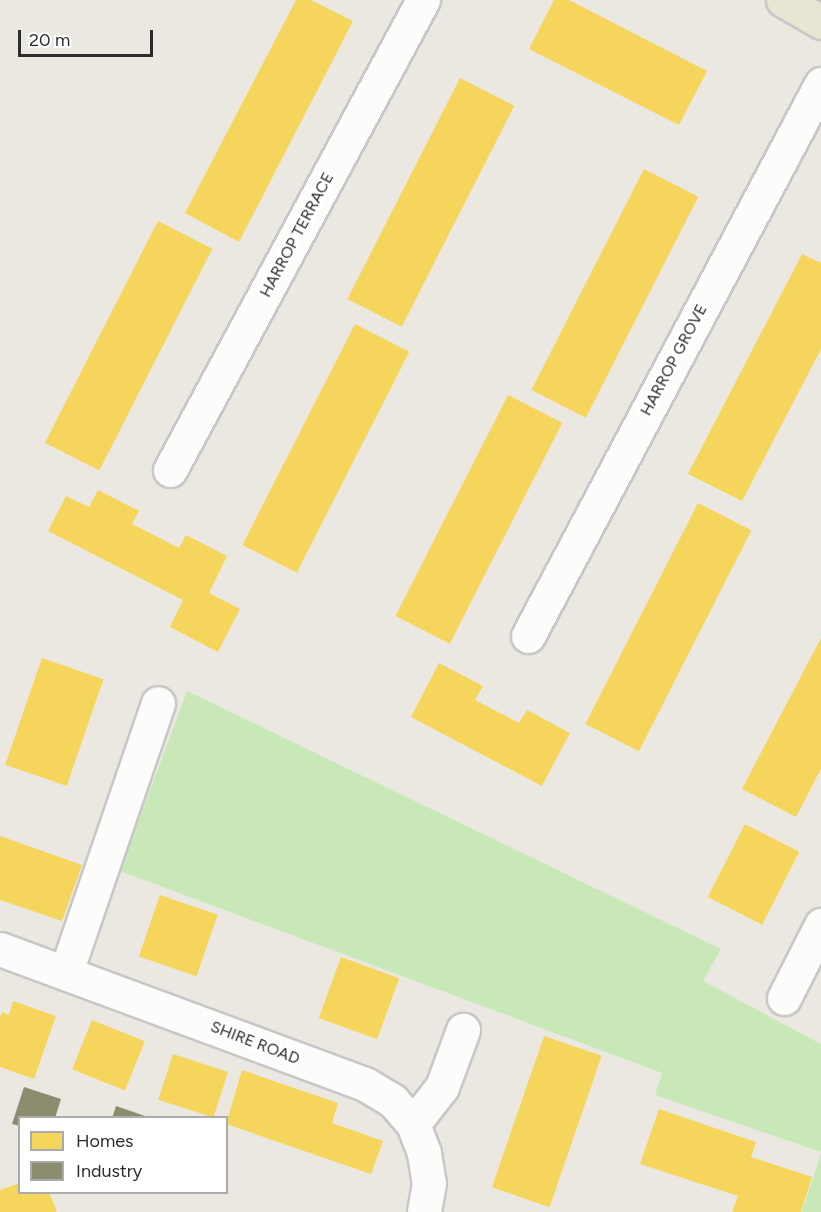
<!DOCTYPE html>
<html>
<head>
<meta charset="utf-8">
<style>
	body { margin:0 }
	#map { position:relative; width:821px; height:1212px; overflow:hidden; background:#ebe8e1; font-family:Figtree,sans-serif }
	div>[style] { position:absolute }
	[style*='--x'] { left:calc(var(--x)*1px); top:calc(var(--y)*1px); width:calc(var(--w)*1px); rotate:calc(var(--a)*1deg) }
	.green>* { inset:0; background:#c8e9b7 }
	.homes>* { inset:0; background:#f6d55c; transform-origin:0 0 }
	.industry>* { inset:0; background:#8c8c6e }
	.roads { filter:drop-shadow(2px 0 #c8c7c7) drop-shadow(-2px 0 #c8c7c7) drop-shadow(0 2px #c8c7c7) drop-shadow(0 -2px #c8c7c7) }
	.minor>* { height:33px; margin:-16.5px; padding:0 16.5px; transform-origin:16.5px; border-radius:16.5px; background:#fcfcfa }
	.major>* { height:33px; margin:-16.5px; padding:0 16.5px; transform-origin:16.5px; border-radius:16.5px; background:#e9e5d3 }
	span { translate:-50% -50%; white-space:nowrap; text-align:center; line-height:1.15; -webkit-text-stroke:6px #fff; paint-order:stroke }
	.street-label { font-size:16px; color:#2c2c2c }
	.legend { position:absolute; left:18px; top:1116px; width:210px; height:78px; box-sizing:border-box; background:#fff; border:2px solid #ababab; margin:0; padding:8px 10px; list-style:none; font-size:18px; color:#2c2c2c }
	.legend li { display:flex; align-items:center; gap:12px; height:30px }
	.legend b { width:30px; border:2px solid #ababab }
	.scale { position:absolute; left:18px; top:30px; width:135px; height:27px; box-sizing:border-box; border:3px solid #2c2c2c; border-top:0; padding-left:8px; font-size:18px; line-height:21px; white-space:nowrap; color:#2c2c2c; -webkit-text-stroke:4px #fff; paint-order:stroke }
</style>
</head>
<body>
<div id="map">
	<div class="green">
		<div style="clip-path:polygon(187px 691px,721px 949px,703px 981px,821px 1044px,821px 1152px,655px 1095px,662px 1073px,120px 871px)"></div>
		<div style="clip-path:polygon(821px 1153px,821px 1212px,802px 1212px)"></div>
	</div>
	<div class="homes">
		<div style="clip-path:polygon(296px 0,311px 0,353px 21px,239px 242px,185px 213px)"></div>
		<div style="clip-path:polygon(554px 0,569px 0,707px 71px,679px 125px,529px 49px)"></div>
		<div style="left:460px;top:78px;width:61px;height:248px;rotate:27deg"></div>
		<div style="left:644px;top:169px;width:61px;height:248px;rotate:27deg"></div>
		<div style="left:158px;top:221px;width:61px;height:249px;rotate:27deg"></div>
		<div style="clip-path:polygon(802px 254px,821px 263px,821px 349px,742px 501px,688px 474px)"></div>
		<div style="left:355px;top:324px;width:61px;height:248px;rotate:27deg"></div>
		<div style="left:508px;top:395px;width:61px;height:248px;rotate:27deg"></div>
		<div style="clip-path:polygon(98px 490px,139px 511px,132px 524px,179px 548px,186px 535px,227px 556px,209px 593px,240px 609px,218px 652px,170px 627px,183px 600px,48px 531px,66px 496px,89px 507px)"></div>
		<div style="left:698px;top:503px;width:60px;height:248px;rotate:27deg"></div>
		<div style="clip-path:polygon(821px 638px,821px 769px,796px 817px,742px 789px)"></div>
		<div style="left:42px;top:658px;width:65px;height:113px;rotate:19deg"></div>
		<div style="clip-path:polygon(439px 663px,483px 686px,475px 700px,519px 723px,527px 710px,570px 733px,542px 786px,411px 717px)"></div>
		<div style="left:745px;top:824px;width:61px;height:82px;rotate:27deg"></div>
		<div style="clip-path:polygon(0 836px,82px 865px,62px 921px,0 900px)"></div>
		<div style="left:160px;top:895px;width:61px;height:65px;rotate:19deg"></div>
		<div style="left:341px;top:957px;width:62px;height:65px;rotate:20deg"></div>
		<div style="clip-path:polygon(13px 1001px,56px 1016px,34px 1079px,0 1067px,0 1017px,2px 1012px,9px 1015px)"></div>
		<div style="left:92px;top:1020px;width:57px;height:53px;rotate:22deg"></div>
		<div style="left:544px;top:1036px;width:61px;height:160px;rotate:19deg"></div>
		<div style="left:173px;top:1054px;width:58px;height:48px;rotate:18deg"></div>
		<div style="clip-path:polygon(242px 1070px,338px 1103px,332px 1123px,383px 1141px,371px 1174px,226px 1124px)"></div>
		<div style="clip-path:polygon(659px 1109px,756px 1142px,751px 1157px,812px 1177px,801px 1212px,732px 1212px,738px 1196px,640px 1164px)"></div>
		<div style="clip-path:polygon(20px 1183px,20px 1192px,49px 1192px,57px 1212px,0 1212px,0 1190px)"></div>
	</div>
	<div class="industry">
		<div style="clip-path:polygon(24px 1087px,61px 1099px,55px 1118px,20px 1118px,20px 1126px,12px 1124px)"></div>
		<div style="clip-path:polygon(116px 1106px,148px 1117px,148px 1118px,112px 1118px)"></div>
	</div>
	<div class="roads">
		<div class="minor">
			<div style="--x:170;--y:470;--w:534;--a:-61.71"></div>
			<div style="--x:528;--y:636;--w:625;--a:-62.04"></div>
			<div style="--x:0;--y:949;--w:389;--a:20.3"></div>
			<div style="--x:365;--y:1084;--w:33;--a:31"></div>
			<div style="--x:393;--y:1101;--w:30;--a:49"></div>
			<div style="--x:413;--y:1124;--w:31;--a:69"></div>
			<div style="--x:424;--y:1153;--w:30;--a:81"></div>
			<div style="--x:429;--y:1183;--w:29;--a:100"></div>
			<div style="--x:66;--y:972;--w:284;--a:-71.1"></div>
			<div style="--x:784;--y:998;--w:82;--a:-63.1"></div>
			<div style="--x:413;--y:1124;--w:47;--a:-51.9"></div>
			<div style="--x:442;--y:1087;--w:61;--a:-69.8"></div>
		</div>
		<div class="major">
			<div style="--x:783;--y:0;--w:44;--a:30.1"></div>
		</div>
	</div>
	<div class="street-label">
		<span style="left:297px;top:235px;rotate:-62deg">HARROP TERRACE</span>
		<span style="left:674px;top:360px;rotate:-62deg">HARROP GROVE</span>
		<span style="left:255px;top:1043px;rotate:21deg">SHIRE ROAD</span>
	</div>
	<ul class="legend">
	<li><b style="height:16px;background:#f6d55c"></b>Homes</li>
	<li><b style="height:16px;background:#8c8c6e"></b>Industry</li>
	</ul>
	<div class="scale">20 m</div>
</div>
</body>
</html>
